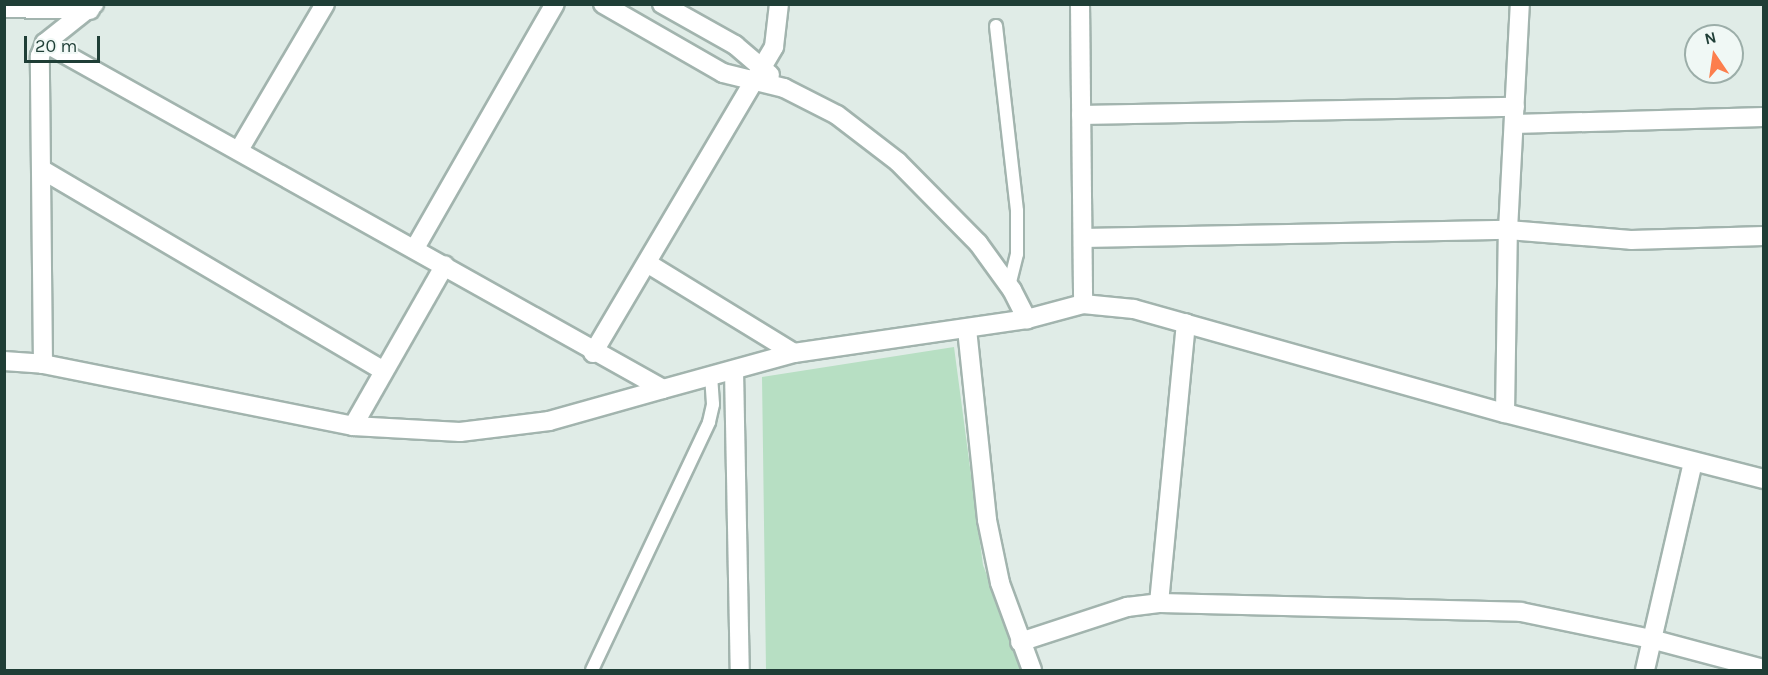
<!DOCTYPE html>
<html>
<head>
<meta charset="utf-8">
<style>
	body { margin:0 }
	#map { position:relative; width:1768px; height:675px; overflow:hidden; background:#e0ece7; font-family:Karla,sans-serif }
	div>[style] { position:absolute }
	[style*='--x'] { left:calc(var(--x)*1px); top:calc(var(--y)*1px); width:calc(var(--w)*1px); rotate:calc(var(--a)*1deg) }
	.green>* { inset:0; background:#b7dfc3 }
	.roads { filter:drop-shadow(2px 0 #a2b4ae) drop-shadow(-2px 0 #a2b4ae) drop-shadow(0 2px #a2b4ae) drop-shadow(0 -2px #a2b4ae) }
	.lane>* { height:12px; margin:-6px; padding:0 6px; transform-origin:6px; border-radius:6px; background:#fff }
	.street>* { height:18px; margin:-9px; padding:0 9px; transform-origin:9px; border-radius:9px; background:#fff }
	span { translate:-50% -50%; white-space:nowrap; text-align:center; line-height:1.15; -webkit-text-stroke:4.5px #f0f8f5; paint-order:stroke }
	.frame { position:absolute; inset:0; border:6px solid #1f3e36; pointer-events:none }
	.north { position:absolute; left:1684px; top:24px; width:60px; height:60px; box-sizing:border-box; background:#f0f8f5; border:2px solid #9caea9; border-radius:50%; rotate:347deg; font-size:16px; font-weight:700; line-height:24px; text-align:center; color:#1f3e36 }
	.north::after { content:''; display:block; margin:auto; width:21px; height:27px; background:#fc7e4d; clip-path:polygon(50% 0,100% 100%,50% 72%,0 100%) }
	.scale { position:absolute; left:24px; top:36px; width:76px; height:27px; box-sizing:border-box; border:3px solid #1f3e36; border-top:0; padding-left:8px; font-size:18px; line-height:21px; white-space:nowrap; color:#1f3e36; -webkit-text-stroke:4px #f0f8f5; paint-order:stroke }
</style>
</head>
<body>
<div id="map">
	<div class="green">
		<div style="clip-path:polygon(954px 347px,983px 565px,1023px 670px,766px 670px,762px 377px)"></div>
	</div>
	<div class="roads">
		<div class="lane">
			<div style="--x:996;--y:26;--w:186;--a:83.5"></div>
			<div style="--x:1017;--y:211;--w:43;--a:90"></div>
			<div style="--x:1017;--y:254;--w:33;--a:104"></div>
			<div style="--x:592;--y:670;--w:274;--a:-64.7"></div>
			<div style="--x:709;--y:422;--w:18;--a:-77"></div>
			<div style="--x:713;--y:404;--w:28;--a:-94"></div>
		</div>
		<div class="street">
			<div style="--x:603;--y:4;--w:138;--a:29.9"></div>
			<div style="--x:723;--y:73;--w:63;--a:13.8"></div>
			<div style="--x:784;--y:88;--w:59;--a:27"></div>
			<div style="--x:837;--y:115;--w:77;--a:37.6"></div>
			<div style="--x:898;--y:162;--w:114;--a:45.4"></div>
			<div style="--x:978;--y:243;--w:58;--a:54.1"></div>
			<div style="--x:1012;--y:290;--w:33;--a:63"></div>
			<div style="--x:662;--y:4;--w:84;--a:29.3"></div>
			<div style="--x:735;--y:45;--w:46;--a:40.6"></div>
			<div style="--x:1080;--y:4;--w:300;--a:89.4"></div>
			<div style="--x:4;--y:8;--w:86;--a:1.3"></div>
			<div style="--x:45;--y:43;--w:708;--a:29.24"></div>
			<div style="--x:663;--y:389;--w:136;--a:-15.4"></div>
			<div style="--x:794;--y:353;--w:235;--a:-8.3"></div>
			<div style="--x:1027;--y:319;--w:58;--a:-15"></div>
			<div style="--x:1083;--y:304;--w:51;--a:5.6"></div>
			<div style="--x:1134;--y:309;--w:385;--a:15.7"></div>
			<div style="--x:1505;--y:413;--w:267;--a:14.3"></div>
			<div style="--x:1081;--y:115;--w:434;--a:-1.1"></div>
			<div style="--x:1514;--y:124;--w:250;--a:-1.6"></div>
			<div style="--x:239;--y:150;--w:169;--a:-59.5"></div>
			<div style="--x:41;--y:169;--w:398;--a:30.5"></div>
			<div style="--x:1083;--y:238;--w:425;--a:-1.1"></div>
			<div style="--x:1508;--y:230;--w:123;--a:4.6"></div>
			<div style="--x:1631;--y:240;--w:133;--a:-1.7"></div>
			<div style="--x:415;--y:248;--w:281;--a:-60.2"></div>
			<div style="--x:647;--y:263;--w:172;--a:31.5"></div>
			<div style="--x:967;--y:329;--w:192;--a:84"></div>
			<div style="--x:987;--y:520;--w:64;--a:78.3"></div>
			<div style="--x:1000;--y:583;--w:93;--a:69.8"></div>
			<div style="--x:593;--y:353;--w:356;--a:-59.4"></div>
			<div style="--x:774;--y:47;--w:43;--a:-83.4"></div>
			<div style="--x:4;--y:361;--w:39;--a:4"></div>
			<div style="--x:43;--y:364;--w:316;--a:11.3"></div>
			<div style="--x:353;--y:426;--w:107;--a:3.2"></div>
			<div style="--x:460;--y:432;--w:90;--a:-7"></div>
			<div style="--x:549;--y:421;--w:118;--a:-15.7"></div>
			<div style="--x:43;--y:364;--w:308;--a:-90.6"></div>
			<div style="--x:40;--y:56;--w:14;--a:-69"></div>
			<div style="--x:45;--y:43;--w:63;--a:-38.5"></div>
			<div style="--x:734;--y:370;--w:300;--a:88.9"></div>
			<div style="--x:1505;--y:413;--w:183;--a:-89.1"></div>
			<div style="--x:1508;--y:230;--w:226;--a:-87"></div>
			<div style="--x:353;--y:426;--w:185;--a:-60.3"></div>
			<div style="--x:1159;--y:603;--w:281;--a:-84.5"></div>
			<div style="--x:1020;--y:642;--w:113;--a:-18.1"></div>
			<div style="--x:1127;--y:607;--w:32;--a:-7"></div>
			<div style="--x:1159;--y:603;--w:362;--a:1.4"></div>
			<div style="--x:1521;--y:612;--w:133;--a:11.7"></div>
			<div style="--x:1651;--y:639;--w:117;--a:14.9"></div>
			<div style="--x:1645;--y:670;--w:213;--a:-77"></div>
		</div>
	</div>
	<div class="frame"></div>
	<div class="north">N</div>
	<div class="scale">20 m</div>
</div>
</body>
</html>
